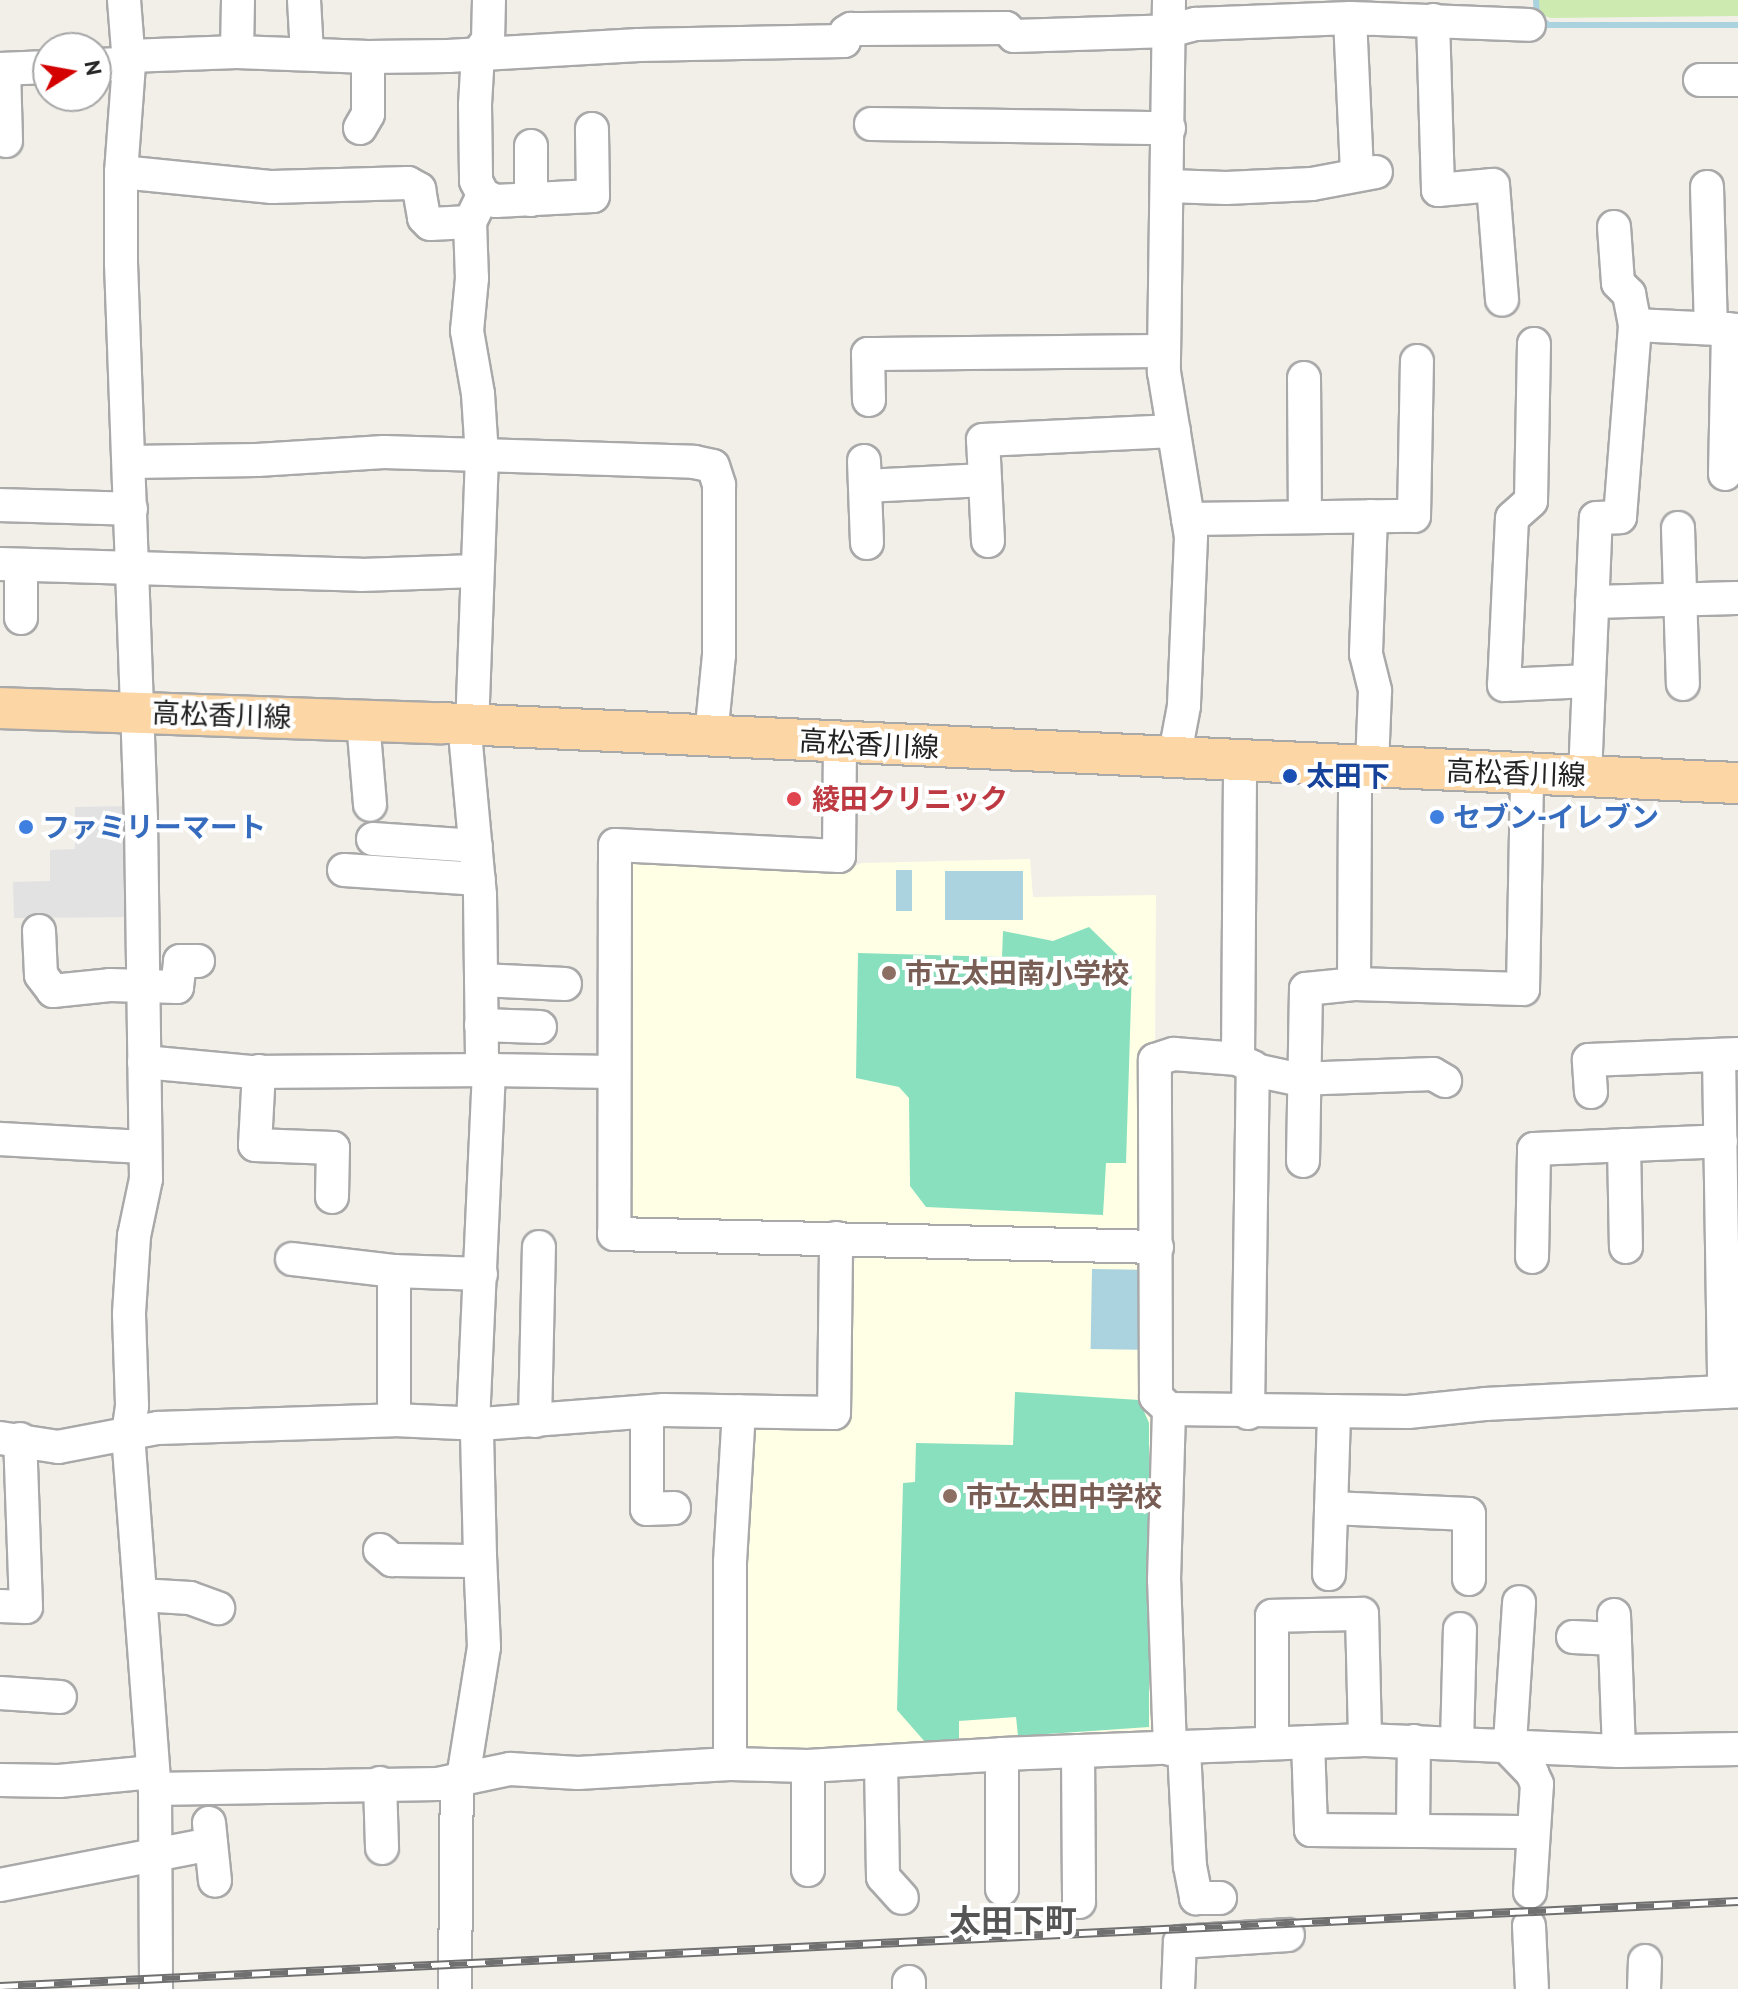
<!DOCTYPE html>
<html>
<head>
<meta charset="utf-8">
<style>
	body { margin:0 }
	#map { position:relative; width:1738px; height:1989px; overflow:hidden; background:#f2efe9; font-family:"PT Sans","Noto Sans JP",sans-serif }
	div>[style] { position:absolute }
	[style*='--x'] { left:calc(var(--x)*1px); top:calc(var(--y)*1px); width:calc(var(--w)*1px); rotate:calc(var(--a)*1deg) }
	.education>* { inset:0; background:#ffffe5 }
	.grass>* { inset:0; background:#cdebb0 }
	.pitch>* { inset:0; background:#88e0be }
	.parking>* { inset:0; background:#e2e2e2 }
	.water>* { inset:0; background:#aad3df; transform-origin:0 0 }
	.stream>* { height:6px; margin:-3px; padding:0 3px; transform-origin:3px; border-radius:3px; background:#aad3df }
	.roads { filter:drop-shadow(2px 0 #a9a9a9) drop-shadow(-2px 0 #a9a9a9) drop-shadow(0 2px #a9a9a9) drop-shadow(0 -2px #a9a9a9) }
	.minor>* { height:32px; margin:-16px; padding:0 16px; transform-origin:16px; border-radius:16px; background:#fff }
	.major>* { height:40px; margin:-20px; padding:0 20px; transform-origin:20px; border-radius:20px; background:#fcd6a4 }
	.rail>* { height:9px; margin-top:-4.5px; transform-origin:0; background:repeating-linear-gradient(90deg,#fff 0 18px,#707070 0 36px); box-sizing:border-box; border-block:2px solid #707070 }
	.dots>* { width:22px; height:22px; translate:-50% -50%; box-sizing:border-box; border:4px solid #fff; border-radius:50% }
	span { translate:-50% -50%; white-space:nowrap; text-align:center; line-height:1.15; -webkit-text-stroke:8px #fff; paint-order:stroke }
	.street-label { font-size:28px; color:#222 }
	.transit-label { font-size:28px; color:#164399; font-weight:700 }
	.left { translate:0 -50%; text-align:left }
	.health-label { font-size:28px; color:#be3a42; font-weight:700 }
	.shop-label { font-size:28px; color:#366cbe; font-weight:700 }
	.education-label { font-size:28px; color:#785e54; font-weight:700 }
	.quarter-label { font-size:32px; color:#555; font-weight:700 }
	.north { position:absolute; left:32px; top:32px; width:80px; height:80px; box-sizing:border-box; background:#fff; border:2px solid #a7a7a7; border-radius:50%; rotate:79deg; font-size:22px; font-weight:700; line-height:32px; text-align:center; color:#222 }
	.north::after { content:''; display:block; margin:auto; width:28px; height:36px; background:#d40000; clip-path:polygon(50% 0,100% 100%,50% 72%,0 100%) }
</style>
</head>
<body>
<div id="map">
	<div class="education">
		<div style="clip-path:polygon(633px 855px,844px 870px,862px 863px,1030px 859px,1033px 897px,1156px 895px,1155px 1050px,1145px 1231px,636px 1225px,622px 1214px,623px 867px)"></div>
		<div style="clip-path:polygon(857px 1257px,1139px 1260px,1160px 1413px,1159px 1728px,1150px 1738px,748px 1757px,738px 1746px,744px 1428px,845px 1421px,847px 1274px)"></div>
	</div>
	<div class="grass">
		<div style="clip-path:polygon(1538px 0,1738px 0,1738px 16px,1551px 18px,1541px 15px)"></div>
	</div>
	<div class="pitch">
		<div style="clip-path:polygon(1089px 927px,1132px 969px,1126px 1163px,1106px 1163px,1103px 1215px,926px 1207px,910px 1186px,909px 1098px,899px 1087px,856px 1078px,858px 953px,1002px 957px,1003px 931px,1053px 941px)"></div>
		<div style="clip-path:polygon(1015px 1392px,1139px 1400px,1149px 1423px,1149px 1727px,1018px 1736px,1016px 1717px,959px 1721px,959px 1743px,926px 1743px,897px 1710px,903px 1483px,915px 1482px,916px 1443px,1013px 1445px)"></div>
	</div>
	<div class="parking">
		<div style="clip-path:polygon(134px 806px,135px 917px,14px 918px,13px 882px,50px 881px,50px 850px,75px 849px,75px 807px)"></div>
	</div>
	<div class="water">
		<div style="left:896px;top:870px;width:16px;height:41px"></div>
		<div style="left:945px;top:871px;width:78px;height:49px"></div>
		<div style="left:1092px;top:1269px;width:48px;height:80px;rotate:1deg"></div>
	</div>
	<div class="stream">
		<div style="--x:1536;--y:0;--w:15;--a:86"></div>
		<div style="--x:1537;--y:15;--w:15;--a:42"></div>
		<div style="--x:1548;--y:25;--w:190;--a:0"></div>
	</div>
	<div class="roads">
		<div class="minor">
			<div style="--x:124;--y:0;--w:64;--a:85.5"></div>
			<div style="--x:129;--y:64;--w:108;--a:94.2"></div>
			<div style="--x:121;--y:172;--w:91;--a:90"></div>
			<div style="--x:121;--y:263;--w:557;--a:87.94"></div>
			<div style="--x:141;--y:820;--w:359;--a:89.2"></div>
			<div style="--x:146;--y:1179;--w:58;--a:101.9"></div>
			<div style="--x:134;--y:1236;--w:78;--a:93.7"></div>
			<div style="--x:129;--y:1314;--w:92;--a:88.1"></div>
			<div style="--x:132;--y:1406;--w:28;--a:98"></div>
			<div style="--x:128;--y:1434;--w:356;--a:85.7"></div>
			<div style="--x:155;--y:1789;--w:200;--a:89.7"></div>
			<div style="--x:304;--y:0;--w:54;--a:86.8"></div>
			<div style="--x:489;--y:0;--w:40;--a:91.4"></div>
			<div style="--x:488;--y:40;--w:17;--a:126"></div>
			<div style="--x:478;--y:54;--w:51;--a:93.4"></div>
			<div style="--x:475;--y:105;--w:76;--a:89.2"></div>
			<div style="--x:476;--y:181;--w:16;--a:63"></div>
			<div style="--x:483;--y:195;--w:14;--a:25"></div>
			<div style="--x:496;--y:201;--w:97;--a:-3"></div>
			<div style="--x:593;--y:196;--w:67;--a:-90.9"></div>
			<div style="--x:1169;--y:0;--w:372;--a:90.8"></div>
			<div style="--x:1164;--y:372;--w:167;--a:80.7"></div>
			<div style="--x:1191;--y:537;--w:169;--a:92.4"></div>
			<div style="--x:1184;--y:706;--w:54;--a:100.7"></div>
			<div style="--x:1350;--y:18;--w:157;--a:87.4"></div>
			<div style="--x:1433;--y:20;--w:170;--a:88.3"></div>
			<div style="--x:1438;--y:190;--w:55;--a:-5.2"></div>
			<div style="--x:1493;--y:185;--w:115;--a:85.5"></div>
			<div style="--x:237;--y:52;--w:52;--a:-88.9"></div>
			<div style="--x:129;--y:56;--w:108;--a:-2.1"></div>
			<div style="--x:237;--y:52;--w:131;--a:2.2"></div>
			<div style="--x:368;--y:57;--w:80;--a:-0.7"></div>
			<div style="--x:448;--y:56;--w:191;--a:-3.3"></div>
			<div style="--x:639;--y:45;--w:205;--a:-1.1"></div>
			<div style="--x:844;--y:41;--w:9;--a:-77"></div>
			<div style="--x:846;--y:32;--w:6;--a:-31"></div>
			<div style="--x:851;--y:29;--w:155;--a:-0.4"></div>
			<div style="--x:1006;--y:28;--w:11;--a:45"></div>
			<div style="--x:1014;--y:36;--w:155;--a:-1.8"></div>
			<div style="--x:1169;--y:31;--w:28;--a:-15"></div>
			<div style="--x:1196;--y:24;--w:154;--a:-2.2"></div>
			<div style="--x:1350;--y:18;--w:179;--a:2.2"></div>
			<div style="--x:96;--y:65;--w:33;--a:-2"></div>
			<div style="--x:0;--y:69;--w:48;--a:-2.4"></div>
			<div style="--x:4;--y:69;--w:72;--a:88.4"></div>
			<div style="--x:1700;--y:80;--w:38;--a:0"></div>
			<div style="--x:871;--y:124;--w:298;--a:0.8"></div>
			<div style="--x:360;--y:128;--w:16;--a:-60"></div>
			<div style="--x:368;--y:114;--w:57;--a:-90"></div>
			<div style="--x:531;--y:146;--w:54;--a:90"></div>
			<div style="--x:121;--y:172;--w:152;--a:5.7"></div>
			<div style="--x:272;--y:187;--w:136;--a:-1.7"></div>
			<div style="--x:408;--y:183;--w:13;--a:29"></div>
			<div style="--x:419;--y:189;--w:29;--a:80"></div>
			<div style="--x:424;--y:218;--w:8;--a:45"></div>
			<div style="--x:430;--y:224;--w:40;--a:-2.9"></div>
			<div style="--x:470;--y:222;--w:30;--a:-64"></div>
			<div style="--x:1168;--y:186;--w:58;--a:2"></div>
			<div style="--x:1226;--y:188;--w:86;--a:-2.7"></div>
			<div style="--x:1312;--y:184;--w:65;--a:-10.6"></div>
			<div style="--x:1707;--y:187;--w:141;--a:88.4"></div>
			<div style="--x:470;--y:222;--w:56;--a:88"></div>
			<div style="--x:472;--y:278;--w:53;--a:95.4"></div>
			<div style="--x:467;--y:331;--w:64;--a:80.1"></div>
			<div style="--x:478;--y:394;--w:62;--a:86.3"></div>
			<div style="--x:482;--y:456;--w:269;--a:92.1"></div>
			<div style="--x:1614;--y:227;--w:56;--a:85.9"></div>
			<div style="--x:1618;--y:283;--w:16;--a:45"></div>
			<div style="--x:1629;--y:294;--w:32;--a:79"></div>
			<div style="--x:1534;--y:344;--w:157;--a:91.1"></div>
			<div style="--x:1531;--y:501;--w:25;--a:138"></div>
			<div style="--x:1512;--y:518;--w:167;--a:92.7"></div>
			<div style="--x:1504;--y:685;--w:85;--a:-2.7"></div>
			<div style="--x:1304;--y:378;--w:139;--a:89.6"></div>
			<div style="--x:869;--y:400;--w:46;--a:-91.2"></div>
			<div style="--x:868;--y:354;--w:296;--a:-0.6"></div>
			<div style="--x:864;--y:461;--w:82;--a:87.9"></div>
			<div style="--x:130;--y:462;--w:127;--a:-0.9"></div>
			<div style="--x:257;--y:460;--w:127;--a:-3.6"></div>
			<div style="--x:384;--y:452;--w:310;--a:1.8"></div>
			<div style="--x:694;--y:462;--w:19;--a:12"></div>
			<div style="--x:713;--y:466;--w:20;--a:72"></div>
			<div style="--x:719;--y:485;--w:170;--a:90"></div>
			<div style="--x:719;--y:655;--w:81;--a:95.6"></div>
			<div style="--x:1725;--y:474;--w:145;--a:-88.8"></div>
			<div style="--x:865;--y:486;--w:120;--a:-2.9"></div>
			<div style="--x:0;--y:505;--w:131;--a:1.7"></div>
			<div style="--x:1371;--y:516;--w:138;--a:92.1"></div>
			<div style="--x:1366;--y:654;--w:38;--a:76"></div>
			<div style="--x:1375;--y:691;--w:76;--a:92.3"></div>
			<div style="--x:1188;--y:519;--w:226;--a:-0.8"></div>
			<div style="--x:1414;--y:516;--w:155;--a:-88.9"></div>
			<div style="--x:1678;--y:528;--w:156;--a:88.2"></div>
			<div style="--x:988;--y:541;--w:101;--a:-92.8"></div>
			<div style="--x:983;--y:440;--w:191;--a:-2.7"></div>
			<div style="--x:0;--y:564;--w:361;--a:1.7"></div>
			<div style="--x:361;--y:575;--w:115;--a:-2"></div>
			<div style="--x:21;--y:565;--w:53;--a:90"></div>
			<div style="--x:1592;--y:602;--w:146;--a:-1.6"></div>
			<div style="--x:363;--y:721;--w:84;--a:85.2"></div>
			<div style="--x:840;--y:742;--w:114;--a:90.5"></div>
			<div style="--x:839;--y:856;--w:224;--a:-177.2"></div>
			<div style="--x:615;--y:845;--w:389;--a:90.1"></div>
			<div style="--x:614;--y:1234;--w:543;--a:1.37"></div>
			<div style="--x:1585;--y:776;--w:258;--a:-87.6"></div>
			<div style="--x:1596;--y:518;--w:24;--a:-2"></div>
			<div style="--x:1620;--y:517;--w:193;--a:-85.5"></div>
			<div style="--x:1635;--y:325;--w:103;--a:2.8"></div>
			<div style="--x:373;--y:839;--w:103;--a:3.9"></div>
			<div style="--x:344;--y:870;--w:135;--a:3.8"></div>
			<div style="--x:39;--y:931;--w:44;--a:87.4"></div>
			<div style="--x:41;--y:975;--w:20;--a:53"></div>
			<div style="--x:53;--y:991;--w:57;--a:-6"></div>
			<div style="--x:110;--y:985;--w:67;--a:1.7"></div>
			<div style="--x:177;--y:987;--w:26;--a:-83"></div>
			<div style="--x:180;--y:961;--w:18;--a:0"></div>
			<div style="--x:481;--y:980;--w:84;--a:2.7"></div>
			<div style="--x:1354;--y:984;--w:169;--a:1.7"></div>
			<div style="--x:1523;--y:989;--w:215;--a:-88.9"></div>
			<div style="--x:481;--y:1025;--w:59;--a:1.9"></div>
			<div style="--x:1719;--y:1055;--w:337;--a:89.1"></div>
			<div style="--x:1238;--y:1059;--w:297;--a:-89.6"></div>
			<div style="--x:144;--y:1062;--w:107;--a:5.3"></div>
			<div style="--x:251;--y:1072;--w:238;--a:-0.5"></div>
			<div style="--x:489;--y:1070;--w:14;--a:-120"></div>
			<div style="--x:482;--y:1058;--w:163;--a:-90.7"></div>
			<div style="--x:480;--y:895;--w:172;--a:-95.3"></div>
			<div style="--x:259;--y:1071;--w:74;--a:93.1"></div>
			<div style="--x:255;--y:1145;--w:78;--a:2.2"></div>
			<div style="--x:333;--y:1148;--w:49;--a:91.2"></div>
			<div style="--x:1591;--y:1092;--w:32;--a:-94"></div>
			<div style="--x:1589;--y:1060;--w:149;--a:-2.3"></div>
			<div style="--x:0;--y:1139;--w:145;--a:3.2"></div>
			<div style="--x:1624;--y:1145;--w:102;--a:88.9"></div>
			<div style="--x:1303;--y:1161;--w:172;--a:-89"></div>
			<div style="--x:1306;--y:989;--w:48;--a:-5.9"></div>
			<div style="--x:1354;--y:984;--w:218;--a:-89.7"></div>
			<div style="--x:1532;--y:1257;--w:108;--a:-88.9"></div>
			<div style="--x:1534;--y:1149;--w:187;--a:-2.4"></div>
			<div style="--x:292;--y:1259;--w:103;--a:6.7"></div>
			<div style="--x:394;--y:1271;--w:149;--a:90"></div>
			<div style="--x:394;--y:1271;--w:87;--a:2"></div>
			<div style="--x:1169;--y:1409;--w:18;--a:-137"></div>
			<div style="--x:1156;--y:1397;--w:337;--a:-90.2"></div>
			<div style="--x:1155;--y:1060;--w:20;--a:-18"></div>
			<div style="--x:1174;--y:1054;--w:64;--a:4.5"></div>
			<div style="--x:1238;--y:1059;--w:24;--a:30"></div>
			<div style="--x:1259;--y:1071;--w:39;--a:12"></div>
			<div style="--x:1297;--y:1079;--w:136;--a:-2.1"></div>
			<div style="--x:1433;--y:1074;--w:14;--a:30"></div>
			<div style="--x:647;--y:1412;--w:97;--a:90"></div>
			<div style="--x:647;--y:1509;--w:27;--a:-2"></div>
			<div style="--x:1248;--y:1413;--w:346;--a:-89.2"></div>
			<div style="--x:535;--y:1421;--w:174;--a:-88.7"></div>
			<div style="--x:0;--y:1438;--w:59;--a:8.8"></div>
			<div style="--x:58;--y:1447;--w:102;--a:-10.8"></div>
			<div style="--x:158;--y:1428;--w:236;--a:-1.9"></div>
			<div style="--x:394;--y:1420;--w:88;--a:2.6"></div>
			<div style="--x:482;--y:1424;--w:183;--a:-4.4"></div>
			<div style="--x:664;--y:1410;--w:170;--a:1"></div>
			<div style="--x:834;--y:1413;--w:175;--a:-89.3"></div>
			<div style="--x:1331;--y:1508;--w:138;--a:2.5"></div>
			<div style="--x:1469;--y:1514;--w:65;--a:90"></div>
			<div style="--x:380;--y:1550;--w:16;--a:40"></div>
			<div style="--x:392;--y:1560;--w:80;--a:0.7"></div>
			<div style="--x:472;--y:1561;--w:9;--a:-32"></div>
			<div style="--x:480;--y:1556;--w:121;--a:-91.4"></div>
			<div style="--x:477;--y:1435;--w:13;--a:-108"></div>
			<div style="--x:473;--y:1423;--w:353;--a:-87.4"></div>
			<div style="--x:489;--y:1070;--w:125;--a:0.9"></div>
			<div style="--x:1329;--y:1574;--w:163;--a:-88.2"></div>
			<div style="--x:140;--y:1595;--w:50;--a:3.4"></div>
			<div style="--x:190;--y:1598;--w:30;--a:20"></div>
			<div style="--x:0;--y:1606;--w:26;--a:2"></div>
			<div style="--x:26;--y:1607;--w:168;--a:-92"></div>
			<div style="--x:1614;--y:1615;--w:136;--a:87.9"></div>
			<div style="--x:1573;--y:1637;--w:42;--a:2.7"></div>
			<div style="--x:0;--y:1693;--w:60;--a:3.8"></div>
			<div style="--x:1308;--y:1742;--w:88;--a:88"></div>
			<div style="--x:1311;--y:1830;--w:102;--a:0.6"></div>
			<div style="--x:1413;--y:1831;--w:90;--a:-89.4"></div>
			<div style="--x:1457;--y:1742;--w:113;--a:-88.5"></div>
			<div style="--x:1272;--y:1743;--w:127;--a:-90"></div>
			<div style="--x:1272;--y:1616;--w:90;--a:-1.3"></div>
			<div style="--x:1362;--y:1614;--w:126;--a:88.6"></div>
			<div style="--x:1503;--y:1743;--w:42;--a:46"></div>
			<div style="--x:1532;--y:1773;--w:12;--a:66"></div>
			<div style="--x:1537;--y:1784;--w:108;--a:93.7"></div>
			<div style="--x:1510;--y:1743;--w:141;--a:-86.3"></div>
			<div style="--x:1170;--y:1749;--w:169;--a:-92"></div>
			<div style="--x:1164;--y:1580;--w:171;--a:-88.3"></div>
			<div style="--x:1169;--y:1409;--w:239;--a:0.7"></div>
			<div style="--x:1408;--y:1412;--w:77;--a:-5.9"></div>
			<div style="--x:1485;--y:1404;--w:253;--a:-2.9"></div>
			<div style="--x:1184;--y:1749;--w:117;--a:87.1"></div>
			<div style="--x:1190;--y:1866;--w:33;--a:79"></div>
			<div style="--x:1196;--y:1898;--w:24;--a:0"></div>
			<div style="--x:1078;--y:1751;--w:151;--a:89.6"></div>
			<div style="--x:881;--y:1762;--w:115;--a:89"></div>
			<div style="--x:883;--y:1877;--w:28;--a:48"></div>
			<div style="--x:730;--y:1764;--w:202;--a:-90"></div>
			<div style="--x:730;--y:1562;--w:151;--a:-86.6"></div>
			<div style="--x:463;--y:1778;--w:133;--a:-80.9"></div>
			<div style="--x:484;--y:1647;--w:91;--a:-92.5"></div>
			<div style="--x:0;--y:1780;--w:59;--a:1"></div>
			<div style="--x:59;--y:1781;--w:94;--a:-5.5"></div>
			<div style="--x:380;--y:1783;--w:65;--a:88.2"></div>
			<div style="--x:155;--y:1789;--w:283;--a:-1"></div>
			<div style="--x:438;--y:1784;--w:74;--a:-11.8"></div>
			<div style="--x:510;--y:1769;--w:68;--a:3.4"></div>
			<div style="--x:578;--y:1773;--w:152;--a:-3.4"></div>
			<div style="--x:730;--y:1764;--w:78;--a:1.5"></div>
			<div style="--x:808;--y:1766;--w:194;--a:-3.5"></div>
			<div style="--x:1002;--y:1754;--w:363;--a:-2.2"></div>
			<div style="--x:1365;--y:1740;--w:254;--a:2.5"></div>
			<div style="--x:1619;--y:1751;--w:119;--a:-1"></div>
			<div style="--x:209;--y:1823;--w:58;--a:84.1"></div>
			<div style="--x:1413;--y:1831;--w:118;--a:0.5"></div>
			<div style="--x:808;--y:1870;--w:104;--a:-90"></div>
			<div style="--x:0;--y:1885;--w:215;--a:-11"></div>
			<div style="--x:1002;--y:1889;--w:135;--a:-90"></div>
			<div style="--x:1529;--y:1926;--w:63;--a:87.3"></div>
			<div style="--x:455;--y:1989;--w:210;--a:-89.5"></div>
			<div style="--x:909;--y:1989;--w:7;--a:-90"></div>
			<div style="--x:1178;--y:1989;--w:47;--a:-87.6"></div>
			<div style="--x:1180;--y:1942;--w:108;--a:-3.7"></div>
			<div style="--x:1644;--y:1989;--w:28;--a:-88"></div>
		</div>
		<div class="major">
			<div style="--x:0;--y:708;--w:440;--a:2"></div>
			<div style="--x:440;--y:723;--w:1299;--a:2.65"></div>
		</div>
	</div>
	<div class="rail">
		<div style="--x:0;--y:1986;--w:1740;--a:-2.8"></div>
	</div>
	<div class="dots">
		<div style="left:1290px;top:776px;background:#1a4fb4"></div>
		<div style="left:794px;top:799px;background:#e0444e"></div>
		<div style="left:1437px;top:817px;background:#3f7fe0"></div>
		<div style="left:26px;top:827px;background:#3f7fe0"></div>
		<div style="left:889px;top:973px;background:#8d6e63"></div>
		<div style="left:950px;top:1496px;background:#8d6e63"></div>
	</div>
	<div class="street-label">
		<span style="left:222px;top:715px;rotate:2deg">高松香川線</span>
		<span style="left:869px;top:744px;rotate:3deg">高松香川線</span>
		<span style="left:1516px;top:773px;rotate:2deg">高松香川線</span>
	</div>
	<div class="transit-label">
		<span class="left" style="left:1306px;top:776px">太田下</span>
	</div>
	<div class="health-label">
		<span class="left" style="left:812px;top:799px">綾田クリニック</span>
	</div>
	<div class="shop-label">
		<span class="left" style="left:1453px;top:817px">セブン-イレブン</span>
		<span class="left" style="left:42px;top:827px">ファミリーマート</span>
	</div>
	<div class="education-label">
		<span class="left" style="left:905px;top:973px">市立太田南小学校</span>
		<span class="left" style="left:966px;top:1496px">市立太田中学校</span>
	</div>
	<div class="quarter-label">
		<span style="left:1013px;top:1920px">太田下町</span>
	</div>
	<div class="north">N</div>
</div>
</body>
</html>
